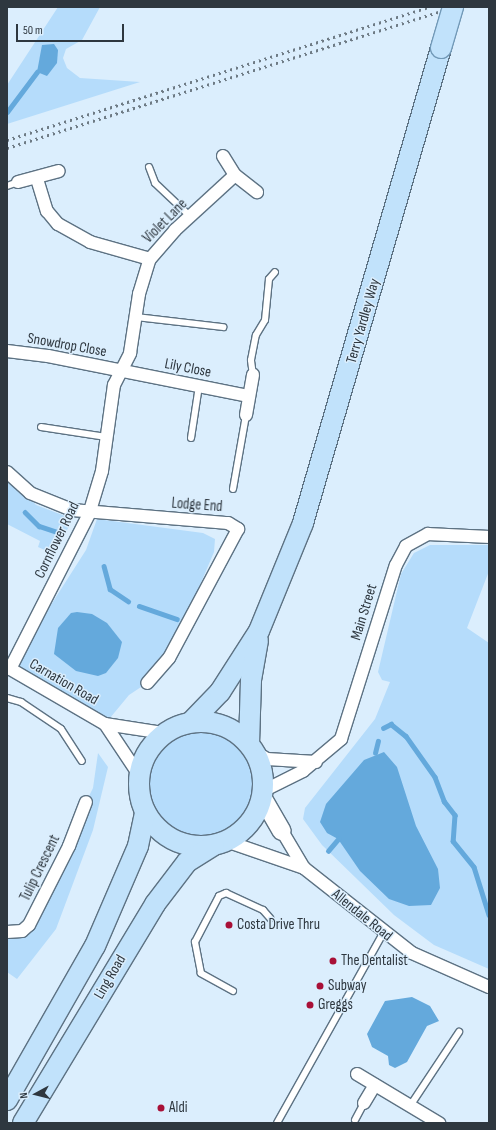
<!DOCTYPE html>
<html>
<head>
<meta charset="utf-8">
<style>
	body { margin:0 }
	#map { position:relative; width:496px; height:1130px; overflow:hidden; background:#dbeefd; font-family:"Sofia Sans Condensed",sans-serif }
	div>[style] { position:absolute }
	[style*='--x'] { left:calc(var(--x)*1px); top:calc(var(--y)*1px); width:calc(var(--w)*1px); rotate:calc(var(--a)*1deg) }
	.green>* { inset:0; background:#b5dcfb }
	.round { border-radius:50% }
	.water>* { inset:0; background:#64a9dc }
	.stream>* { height:4.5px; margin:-2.25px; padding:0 2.25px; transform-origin:2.25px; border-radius:2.25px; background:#64a9dc }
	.roads { filter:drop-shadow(1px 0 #5d7283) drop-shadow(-1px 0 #5d7283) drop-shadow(0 1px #5d7283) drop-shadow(0 -1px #5d7283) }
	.lane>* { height:6px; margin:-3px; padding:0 3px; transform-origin:3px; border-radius:3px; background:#fff }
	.street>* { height:12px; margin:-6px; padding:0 6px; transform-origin:6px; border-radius:6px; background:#fff }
	.secondary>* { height:18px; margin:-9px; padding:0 9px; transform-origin:9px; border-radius:9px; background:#fff }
	.primary>* { height:20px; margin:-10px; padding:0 10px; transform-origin:10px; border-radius:10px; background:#c1e2fb }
	.primary>.ring { margin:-10px; padding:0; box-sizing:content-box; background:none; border:20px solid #c1e2fb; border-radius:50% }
	.rail>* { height:3px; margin-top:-1.5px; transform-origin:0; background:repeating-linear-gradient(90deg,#6e7b85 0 2px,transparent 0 6px) }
	.bridges { filter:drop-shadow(1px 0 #7299b7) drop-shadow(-1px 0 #7299b7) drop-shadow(0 1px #7299b7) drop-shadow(0 -1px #7299b7) }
	.primary-bridge>* { height:20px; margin:-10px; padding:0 10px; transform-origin:10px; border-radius:10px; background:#c1e2fb }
	.dots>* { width:11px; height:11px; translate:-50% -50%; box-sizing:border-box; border:2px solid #dbeefd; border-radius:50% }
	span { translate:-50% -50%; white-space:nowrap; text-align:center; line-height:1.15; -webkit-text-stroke:3px #dbeefd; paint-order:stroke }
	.street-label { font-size:15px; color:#2e373f }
	.poi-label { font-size:15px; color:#2e373f }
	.left { translate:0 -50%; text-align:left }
	.frame { position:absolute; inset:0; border:8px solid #2e373f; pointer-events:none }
	.north { position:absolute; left:16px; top:1074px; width:40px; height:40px; -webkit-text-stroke:3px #dbeefd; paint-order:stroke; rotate:263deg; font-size:11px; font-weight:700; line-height:16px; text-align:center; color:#2e373f }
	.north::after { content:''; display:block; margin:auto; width:14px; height:18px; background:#2e373f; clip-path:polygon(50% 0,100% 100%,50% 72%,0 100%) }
	.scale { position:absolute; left:16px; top:24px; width:108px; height:18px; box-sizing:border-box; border:2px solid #2e373f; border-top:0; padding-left:5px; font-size:12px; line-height:14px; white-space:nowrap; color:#2e373f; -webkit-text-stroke:3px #dbeefd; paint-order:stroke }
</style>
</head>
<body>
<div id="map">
	<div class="green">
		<div style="clip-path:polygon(58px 7px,100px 7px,82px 40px,66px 49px,63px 58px,67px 68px,80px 78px,140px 82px,7px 124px,7px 85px)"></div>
		<div style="clip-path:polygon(7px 472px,36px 505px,73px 519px,54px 554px,38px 547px,40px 541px,7px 524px)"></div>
		<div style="clip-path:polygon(97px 519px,203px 533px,215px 539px,214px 552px,169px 658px,147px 683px,129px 695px,105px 724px,10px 669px,86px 550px)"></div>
		<div style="clip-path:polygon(430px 545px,489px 545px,489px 571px,467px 628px,489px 643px,489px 969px,434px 945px,394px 915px,322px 845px,303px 819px,305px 808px,375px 719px,390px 682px,382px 680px,378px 672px,401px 574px,414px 553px)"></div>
		<div class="round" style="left:139px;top:722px;width:124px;height:124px"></div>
		<div style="clip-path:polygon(98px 753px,108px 767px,93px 830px,56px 929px,17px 979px,7px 972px,7px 932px,22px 931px,93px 788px)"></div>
	</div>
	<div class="water">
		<div style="clip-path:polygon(54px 44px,58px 50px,57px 63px,47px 76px,37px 72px,42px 45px)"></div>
		<div style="clip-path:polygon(77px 612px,92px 614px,107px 623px,122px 642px,118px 658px,106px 673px,98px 676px,76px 671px,54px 654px,58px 628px,71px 613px)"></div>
		<div style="clip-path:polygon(384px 752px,397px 767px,416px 826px,438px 869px,440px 888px,431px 905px,409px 906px,389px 899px,360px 871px,338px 839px,327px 833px,320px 822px,326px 804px,364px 760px)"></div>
		<div style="clip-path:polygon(412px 997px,430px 1006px,439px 1021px,427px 1026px,407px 1062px,395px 1068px,389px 1065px,388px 1056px,372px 1047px,367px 1034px,385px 1001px)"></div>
	</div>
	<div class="stream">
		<div style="--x:7;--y:112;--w:50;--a:-53.1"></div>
		<div style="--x:25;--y:512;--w:20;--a:45"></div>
		<div style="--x:39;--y:526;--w:20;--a:18"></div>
		<div style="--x:104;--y:566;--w:24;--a:75"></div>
		<div style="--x:110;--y:589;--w:22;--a:34"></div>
		<div style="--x:139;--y:606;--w:40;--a:18.9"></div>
		<div style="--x:383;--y:728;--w:9;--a:-27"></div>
		<div style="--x:391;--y:724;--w:19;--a:39"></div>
		<div style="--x:406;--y:736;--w:50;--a:54.7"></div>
		<div style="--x:435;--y:777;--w:26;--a:69"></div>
		<div style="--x:444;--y:801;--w:18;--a:52"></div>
		<div style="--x:455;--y:815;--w:26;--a:94"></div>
		<div style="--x:453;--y:841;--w:33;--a:51"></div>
		<div style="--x:474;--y:867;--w:50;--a:72.6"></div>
		<div style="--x:375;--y:753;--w:12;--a:-76"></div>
		<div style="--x:328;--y:851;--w:16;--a:-50"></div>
	</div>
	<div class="roads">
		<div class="lane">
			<div style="--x:149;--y:167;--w:17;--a:69"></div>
			<div style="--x:155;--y:183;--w:50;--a:43.4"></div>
			<div style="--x:7;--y:186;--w:12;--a:-20"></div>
			<div style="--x:136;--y:317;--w:88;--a:6.6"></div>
			<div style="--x:253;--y:375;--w:15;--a:-98"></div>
			<div style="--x:251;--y:360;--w:25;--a:-79"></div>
			<div style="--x:256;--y:335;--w:17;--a:-59"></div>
			<div style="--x:265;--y:320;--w:41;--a:-84.4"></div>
			<div style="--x:269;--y:279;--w:9;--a:-49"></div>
			<div style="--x:41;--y:427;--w:66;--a:8.7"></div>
			<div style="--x:191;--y:438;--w:53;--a:-81.3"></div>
			<div style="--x:233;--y:489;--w:75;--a:-80"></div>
			<div style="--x:7;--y:698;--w:15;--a:16"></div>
			<div style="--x:21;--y:702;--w:48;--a:34"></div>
			<div style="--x:61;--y:729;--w:38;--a:57"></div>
			<div style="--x:233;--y:991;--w:37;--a:-151"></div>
			<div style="--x:201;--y:973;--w:32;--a:-101"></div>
			<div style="--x:195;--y:942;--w:52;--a:-62.4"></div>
			<div style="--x:219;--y:896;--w:8;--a:-23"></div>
			<div style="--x:226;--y:893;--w:41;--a:24.7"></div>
			<div style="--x:263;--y:910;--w:11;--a:49"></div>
			<div style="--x:410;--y:1106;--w:89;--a:-56.5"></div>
			<div style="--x:355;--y:1120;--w:19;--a:-62"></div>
			<div style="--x:277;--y:1123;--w:218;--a:-60.8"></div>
		</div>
		<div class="street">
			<div style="--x:223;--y:156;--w:22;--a:58"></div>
			<div style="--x:235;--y:175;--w:28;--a:38"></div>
			<div style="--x:37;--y:179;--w:34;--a:73"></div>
			<div style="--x:47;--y:211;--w:17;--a:50"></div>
			<div style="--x:58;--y:224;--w:37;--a:29"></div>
			<div style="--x:90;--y:242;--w:62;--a:15.8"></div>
			<div style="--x:18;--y:182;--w:42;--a:-15"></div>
			<div style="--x:7;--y:351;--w:41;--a:7"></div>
			<div style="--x:48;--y:356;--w:205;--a:11.3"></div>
			<div style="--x:246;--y:415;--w:41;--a:-80.1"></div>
			<div style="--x:7;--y:472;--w:31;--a:42"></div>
			<div style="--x:30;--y:493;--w:45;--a:22"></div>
			<div style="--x:72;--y:510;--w:157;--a:4.8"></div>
			<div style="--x:228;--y:523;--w:12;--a:31"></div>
			<div style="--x:238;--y:529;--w:146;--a:118.1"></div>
			<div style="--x:169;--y:658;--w:33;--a:131"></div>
			<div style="--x:7;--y:667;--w:113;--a:30.2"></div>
			<div style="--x:105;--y:724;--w:60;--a:8.7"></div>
			<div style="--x:10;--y:669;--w:174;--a:-63"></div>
			<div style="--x:89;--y:514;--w:45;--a:-73.2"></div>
			<div style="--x:102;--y:471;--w:87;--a:-82.1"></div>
			<div style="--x:114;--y:385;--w:36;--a:-63"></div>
			<div style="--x:130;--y:353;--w:60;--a:-81.3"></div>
			<div style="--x:139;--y:294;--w:37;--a:-73"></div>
			<div style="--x:150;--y:259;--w:38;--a:-49"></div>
			<div style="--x:175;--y:230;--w:81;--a:-42.5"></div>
			<div style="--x:105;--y:724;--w:61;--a:56.3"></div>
			<div style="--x:254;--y:751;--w:15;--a:32"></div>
			<div style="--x:267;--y:759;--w:49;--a:3.5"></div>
			<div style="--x:263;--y:791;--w:45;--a:-26.6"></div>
			<div style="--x:303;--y:771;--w:50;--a:-40.1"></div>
			<div style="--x:341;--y:739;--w:182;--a:-72.5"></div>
			<div style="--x:396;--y:565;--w:21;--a:-62"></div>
			<div style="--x:406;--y:546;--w:25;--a:-29"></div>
			<div style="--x:428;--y:534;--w:61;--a:2.8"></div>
			<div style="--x:282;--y:831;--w:43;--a:59.3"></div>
			<div style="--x:226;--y:841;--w:83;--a:19.1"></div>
			<div style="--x:304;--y:868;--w:137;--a:38.2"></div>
			<div style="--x:412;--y:953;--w:84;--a:23.8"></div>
			<div style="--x:7;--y:932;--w:15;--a:-4"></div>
			<div style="--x:22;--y:931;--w:9;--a:-41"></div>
			<div style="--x:29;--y:925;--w:89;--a:-63.1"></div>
			<div style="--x:69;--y:846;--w:47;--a:-68.9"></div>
			<div style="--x:357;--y:1074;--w:96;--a:30.9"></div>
			<div style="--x:364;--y:1103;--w:21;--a:-59"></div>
		</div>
		<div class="secondary">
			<div style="--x:262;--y:797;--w:39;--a:60"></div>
		</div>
		<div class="primary">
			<div class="ring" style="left:139px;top:722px;width:104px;height:104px"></div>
			<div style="--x:191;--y:722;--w:42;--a:-46"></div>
			<div style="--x:220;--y:692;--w:72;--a:-57.4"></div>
			<div style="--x:259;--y:631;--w:117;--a:-67.8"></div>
			<div style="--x:303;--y:523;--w:495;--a:-73.8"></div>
			<div style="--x:249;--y:744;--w:64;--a:-88.2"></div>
			<div style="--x:251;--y:680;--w:40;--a:-80"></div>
			<div style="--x:7;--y:1100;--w:177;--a:-60.3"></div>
			<div style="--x:95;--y:946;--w:109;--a:-66.7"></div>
			<div style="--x:138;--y:846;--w:35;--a:-78"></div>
			<div style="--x:23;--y:1123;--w:256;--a:-58.9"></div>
			<div style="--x:155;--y:904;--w:53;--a:-52.7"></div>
			<div style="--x:187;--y:862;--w:32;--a:-32"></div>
		</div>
	</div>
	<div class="rail">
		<div style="--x:7;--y:140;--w:442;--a:-17.5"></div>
		<div style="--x:7;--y:148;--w:470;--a:-17.5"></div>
	</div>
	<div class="bridges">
		<div class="primary-bridge">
			<div style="--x:441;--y:48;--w:43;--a:-73.7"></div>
		</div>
	</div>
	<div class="dots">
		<div style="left:229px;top:925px;background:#a81037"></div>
		<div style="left:333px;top:961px;background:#a81037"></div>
		<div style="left:320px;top:986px;background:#a81037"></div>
		<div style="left:310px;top:1005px;background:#a81037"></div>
		<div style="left:161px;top:1108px;background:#a81037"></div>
	</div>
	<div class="street-label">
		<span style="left:165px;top:221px;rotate:-45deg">Violet Lane</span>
		<span style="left:363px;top:321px;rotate:-74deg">Terry Yardley Way</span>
		<span style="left:67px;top:345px;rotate:10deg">Snowdrop Close</span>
		<span style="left:188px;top:368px;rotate:11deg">Lily Close</span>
		<span style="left:197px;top:505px;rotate:4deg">Lodge End</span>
		<span style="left:57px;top:540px;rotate:-64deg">Cornflower Road</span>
		<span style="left:364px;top:612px;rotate:-73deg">Main Street</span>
		<span style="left:64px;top:682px;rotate:30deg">Carnation Road</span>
		<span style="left:40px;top:868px;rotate:-64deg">Tulip Crescent</span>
		<span style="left:362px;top:915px;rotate:39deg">Allendale Road</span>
		<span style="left:110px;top:977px;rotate:-60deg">Ling Road</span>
	</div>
	<div class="poi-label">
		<span class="left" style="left:237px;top:925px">Costa Drive Thru</span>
		<span class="left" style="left:341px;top:961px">The Dentalist</span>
		<span class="left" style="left:328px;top:986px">Subway</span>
		<span class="left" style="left:318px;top:1005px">Greggs</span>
		<span class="left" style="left:169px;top:1108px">Aldi</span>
	</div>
	<div class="frame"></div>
	<div class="north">N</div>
	<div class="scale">50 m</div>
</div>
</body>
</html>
